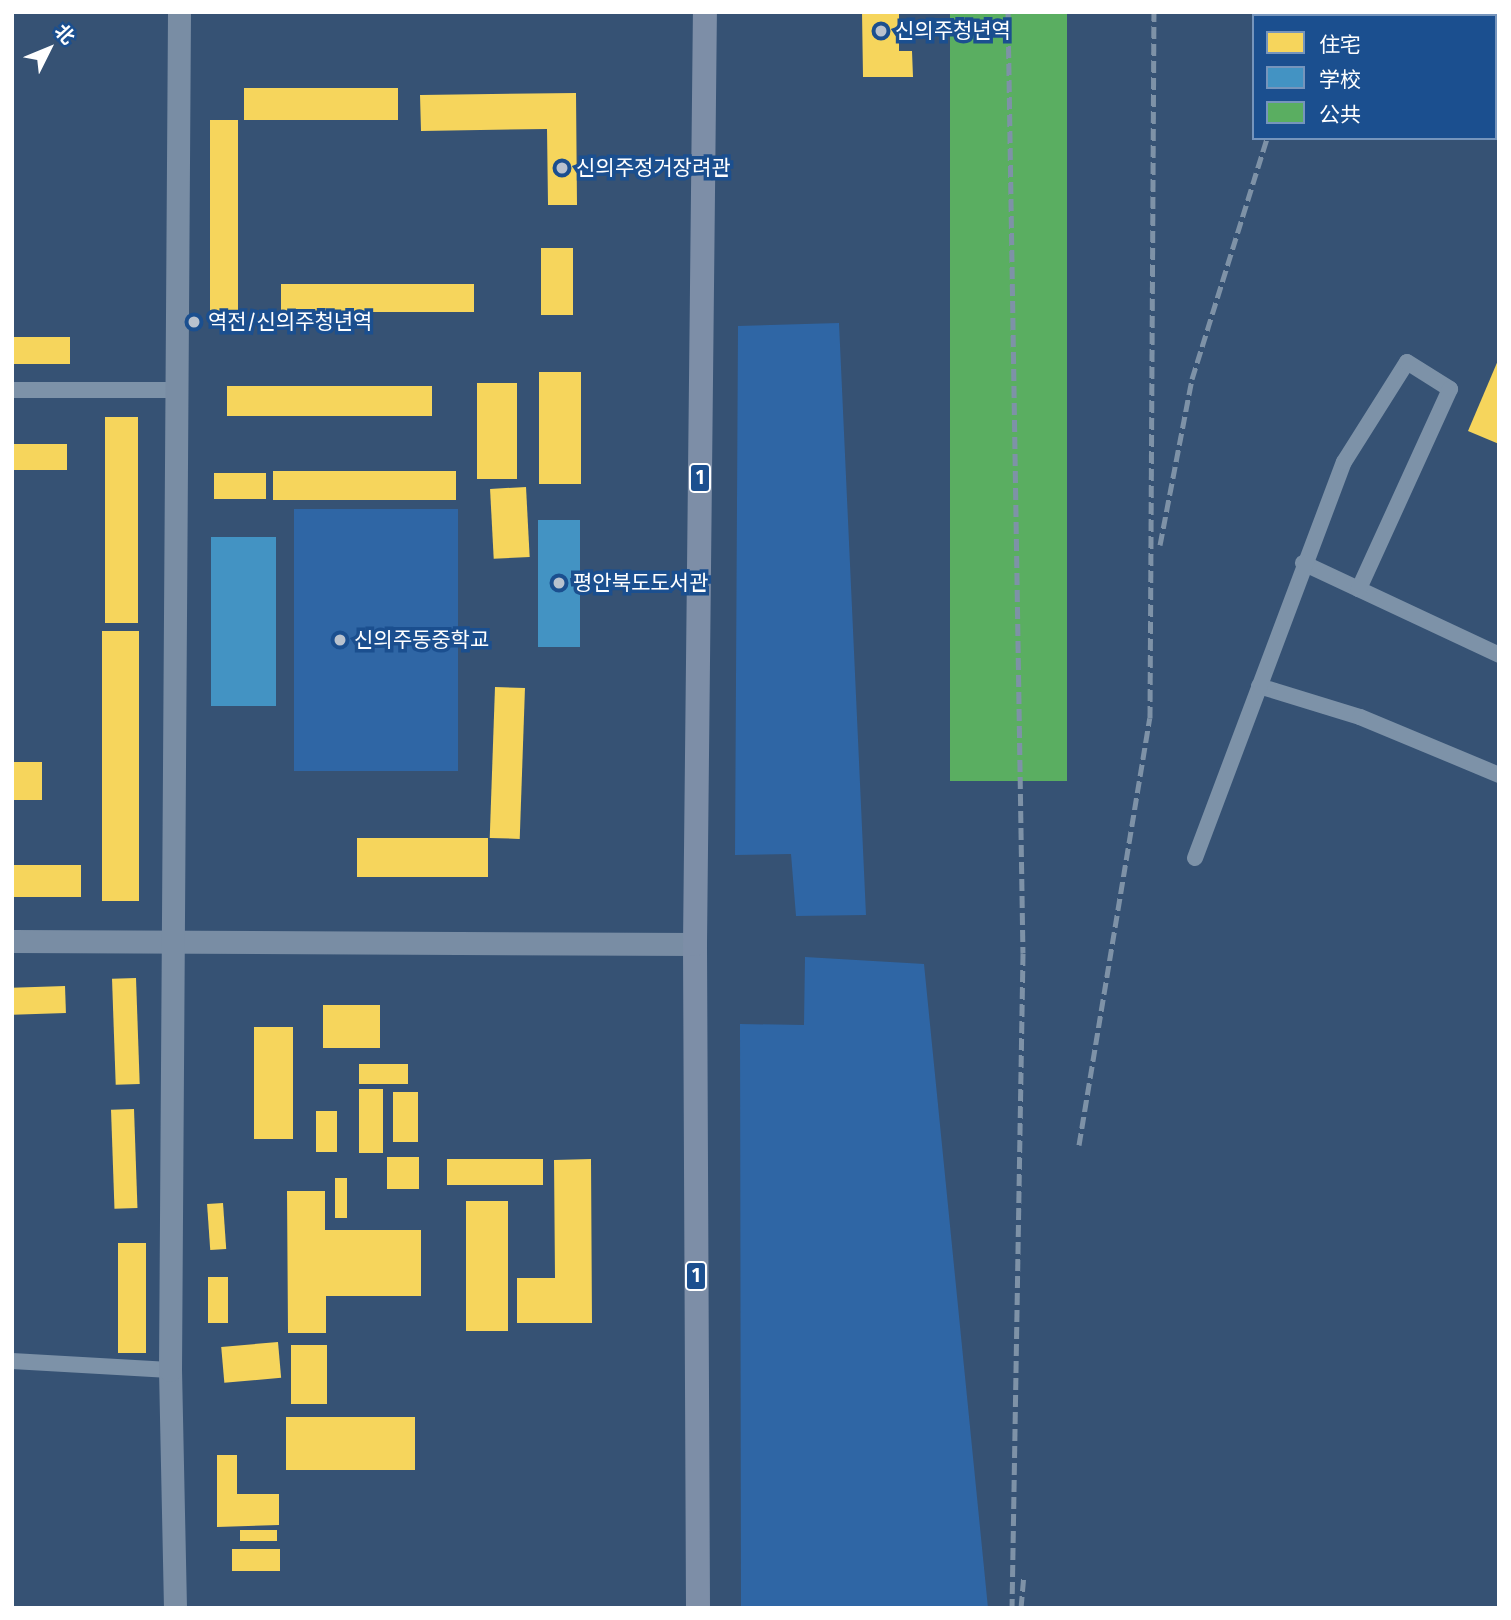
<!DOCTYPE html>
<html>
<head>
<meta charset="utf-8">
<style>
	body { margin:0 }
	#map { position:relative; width:1511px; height:1620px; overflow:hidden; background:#365274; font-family:"Fira Sans Condensed","Noto Sans SC","Noto Sans KR",sans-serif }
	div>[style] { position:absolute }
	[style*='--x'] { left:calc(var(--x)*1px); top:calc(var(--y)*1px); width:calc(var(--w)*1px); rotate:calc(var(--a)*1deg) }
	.green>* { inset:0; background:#2f66a5; transform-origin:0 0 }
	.homes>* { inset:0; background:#f6d55c; transform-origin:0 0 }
	.schools>* { inset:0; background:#4393c3; transform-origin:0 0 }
	.public>* { inset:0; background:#5aae61; transform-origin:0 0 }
	.minor>* { height:16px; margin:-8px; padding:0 8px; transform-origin:8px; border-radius:8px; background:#7d92a8 }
	.secondary>* { height:23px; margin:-11.5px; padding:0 11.5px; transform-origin:11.5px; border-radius:11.5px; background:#798da4 }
	.primary>* { height:24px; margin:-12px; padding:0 12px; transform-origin:12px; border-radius:12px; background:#7d8ea7 }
	.rail>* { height:5px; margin-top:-2.5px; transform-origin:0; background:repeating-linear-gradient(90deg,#7e92a7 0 12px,transparent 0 17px) }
	.dots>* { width:19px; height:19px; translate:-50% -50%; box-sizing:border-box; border:4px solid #1b4f8f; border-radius:50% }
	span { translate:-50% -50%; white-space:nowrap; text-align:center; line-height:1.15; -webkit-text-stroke:7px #1b4f8f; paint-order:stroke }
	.shield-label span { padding:2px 5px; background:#1b4f8f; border:2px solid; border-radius:5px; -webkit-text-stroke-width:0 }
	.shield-label { font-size:19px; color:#fff; font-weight:700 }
	.poi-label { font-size:21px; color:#fff }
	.left { translate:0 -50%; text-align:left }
	.frame { position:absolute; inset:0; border:14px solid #fff; pointer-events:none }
	.legend { position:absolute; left:1252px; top:14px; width:245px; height:126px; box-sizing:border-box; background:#1b4f8f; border:2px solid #7695bc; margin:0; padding:9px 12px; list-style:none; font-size:21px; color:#fff }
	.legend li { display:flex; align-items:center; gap:14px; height:35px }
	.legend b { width:35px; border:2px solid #7695bc }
	.north { position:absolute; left:14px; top:14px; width:70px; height:70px; -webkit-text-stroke:5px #1b4f8f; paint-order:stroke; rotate:47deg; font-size:19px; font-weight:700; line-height:28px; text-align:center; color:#fff }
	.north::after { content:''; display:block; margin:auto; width:24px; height:32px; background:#fff; clip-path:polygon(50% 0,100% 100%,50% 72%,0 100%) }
</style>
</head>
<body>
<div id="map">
	<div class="green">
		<div style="clip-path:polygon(839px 323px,866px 915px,796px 916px,791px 854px,735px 855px,738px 326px)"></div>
		<div style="left:294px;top:509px;width:164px;height:262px"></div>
		<div style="clip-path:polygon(805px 957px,924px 964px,988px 1608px,741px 1608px,740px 1024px,804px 1025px)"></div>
	</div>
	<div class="homes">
		<div style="clip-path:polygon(862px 12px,899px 12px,899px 51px,912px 51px,913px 77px,863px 77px)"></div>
		<div style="left:244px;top:88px;width:154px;height:32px"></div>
		<div style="clip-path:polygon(576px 93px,577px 205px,548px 205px,547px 129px,421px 131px,420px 95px)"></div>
		<div style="left:210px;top:120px;width:28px;height:195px"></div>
		<div style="left:541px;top:248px;width:32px;height:67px"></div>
		<div style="left:281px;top:284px;width:193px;height:28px"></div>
		<div style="left:70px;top:337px;width:27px;height:58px;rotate:90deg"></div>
		<div style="clip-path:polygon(1499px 358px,1499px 444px,1468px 431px)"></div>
		<div style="left:539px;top:372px;width:42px;height:112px"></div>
		<div style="left:477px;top:383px;width:40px;height:96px"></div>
		<div style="left:227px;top:386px;width:205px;height:30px"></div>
		<div style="left:105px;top:417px;width:33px;height:206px"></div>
		<div style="left:67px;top:444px;width:26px;height:55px;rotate:90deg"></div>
		<div style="left:273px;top:471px;width:183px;height:29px"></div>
		<div style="left:214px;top:473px;width:52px;height:26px"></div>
		<div style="left:526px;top:487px;width:70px;height:36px;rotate:87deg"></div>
		<div style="left:102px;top:631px;width:37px;height:270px"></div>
		<div style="left:495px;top:687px;width:30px;height:151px;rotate:2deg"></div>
		<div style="left:12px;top:762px;width:30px;height:38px"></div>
		<div style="left:357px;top:838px;width:131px;height:39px"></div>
		<div style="left:81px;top:865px;width:32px;height:69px;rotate:90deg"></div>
		<div style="left:136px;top:978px;width:106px;height:24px;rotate:88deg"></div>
		<div style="left:65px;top:986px;width:27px;height:53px;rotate:88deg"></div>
		<div style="left:380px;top:1005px;width:43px;height:57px;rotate:90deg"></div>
		<div style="left:254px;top:1027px;width:39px;height:112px"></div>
		<div style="left:359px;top:1064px;width:49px;height:20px"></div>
		<div style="left:359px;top:1089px;width:24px;height:64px"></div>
		<div style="left:393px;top:1092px;width:25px;height:50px"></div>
		<div style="left:134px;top:1109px;width:99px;height:23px;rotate:88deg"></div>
		<div style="left:316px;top:1111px;width:21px;height:41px"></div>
		<div style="left:387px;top:1157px;width:32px;height:32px"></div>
		<div style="left:447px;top:1159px;width:96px;height:26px"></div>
		<div style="clip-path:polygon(591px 1159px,592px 1323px,517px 1323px,517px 1278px,555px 1278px,554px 1160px)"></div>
		<div style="left:335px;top:1178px;width:12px;height:40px"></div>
		<div style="clip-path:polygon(287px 1191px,325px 1191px,325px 1230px,421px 1230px,421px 1296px,326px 1296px,326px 1333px,288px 1333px)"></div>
		<div style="left:466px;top:1201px;width:42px;height:130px"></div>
		<div style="left:223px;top:1203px;width:46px;height:16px;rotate:86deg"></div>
		<div style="left:118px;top:1243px;width:28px;height:110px"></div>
		<div style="left:208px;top:1277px;width:20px;height:46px"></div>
		<div style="left:278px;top:1342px;width:36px;height:57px;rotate:85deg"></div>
		<div style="left:327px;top:1345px;width:59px;height:36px;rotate:90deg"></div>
		<div style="left:415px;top:1417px;width:53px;height:129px;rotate:90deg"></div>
		<div style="clip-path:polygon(217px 1455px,237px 1455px,237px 1494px,279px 1494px,279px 1525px,217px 1527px)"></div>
		<div style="left:240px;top:1530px;width:37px;height:11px"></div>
		<div style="left:280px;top:1549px;width:22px;height:48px;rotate:90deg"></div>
	</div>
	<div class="schools">
		<div style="left:538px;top:520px;width:42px;height:127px"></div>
		<div style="left:211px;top:537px;width:65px;height:169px"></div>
	</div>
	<div class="public">
		<div style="left:950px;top:12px;width:117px;height:769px"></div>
	</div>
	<div class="minor">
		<div style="--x:12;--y:390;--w:160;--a:0"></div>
		<div style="--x:1303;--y:563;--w:217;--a:25.1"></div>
		<div style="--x:1259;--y:686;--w:106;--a:17.1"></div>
		<div style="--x:1360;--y:717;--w:151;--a:22.6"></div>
		<div style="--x:1195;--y:858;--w:423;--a:-69.4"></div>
		<div style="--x:1344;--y:462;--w:118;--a:-57.8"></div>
		<div style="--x:1407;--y:362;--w:51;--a:32.1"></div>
		<div style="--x:1450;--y:389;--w:220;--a:114.5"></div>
		<div style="--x:12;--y:1361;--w:158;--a:3.3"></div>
	</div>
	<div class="secondary">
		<div style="--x:12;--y:941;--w:683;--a:0.25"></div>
		<div style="--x:175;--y:1608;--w:238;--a:-91.2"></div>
		<div style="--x:170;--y:1370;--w:1358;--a:-89.62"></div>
	</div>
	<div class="primary">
		<div style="--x:698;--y:1608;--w:664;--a:-90.26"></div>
		<div style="--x:695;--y:944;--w:932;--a:-89.39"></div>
	</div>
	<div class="rail">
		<div style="--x:1008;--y:12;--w:941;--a:89.09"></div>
		<div style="--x:1023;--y:953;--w:655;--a:90.96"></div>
		<div style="--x:1325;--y:16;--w:4;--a:-76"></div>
		<div style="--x:1160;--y:545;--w:169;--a:-79.1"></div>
		<div style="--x:1192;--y:379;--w:252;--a:-72.7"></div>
		<div style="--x:1079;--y:1145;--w:433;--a:-80.6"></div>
		<div style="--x:1150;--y:718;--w:706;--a:-89.68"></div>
		<div style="--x:1021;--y:1608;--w:32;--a:-85"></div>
	</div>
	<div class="dots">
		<div style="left:881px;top:31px;background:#b9c2ce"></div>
		<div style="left:562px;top:168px;background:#b9c2ce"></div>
		<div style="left:194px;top:322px;background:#b9c2ce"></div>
		<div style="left:559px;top:583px;background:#b9c2ce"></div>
		<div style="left:340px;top:640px;background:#b9c2ce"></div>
	</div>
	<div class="shield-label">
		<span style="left:700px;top:478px">1</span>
		<span style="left:696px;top:1276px">1</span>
	</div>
	<div class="poi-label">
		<span class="left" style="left:895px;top:31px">신의주청년역</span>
		<span class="left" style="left:576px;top:168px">신의주정거장려관</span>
		<span class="left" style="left:208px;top:322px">역전/신의주청년역</span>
		<span class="left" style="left:573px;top:583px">평안북도도서관</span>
		<span class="left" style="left:354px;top:640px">신의주동중학교</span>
	</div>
	<div class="frame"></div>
	<ul class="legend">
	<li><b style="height:19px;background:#f6d55c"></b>住宅</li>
	<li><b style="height:19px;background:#4393c3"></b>学校</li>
	<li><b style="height:19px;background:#5aae61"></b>公共</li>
	</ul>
	<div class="north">北</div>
</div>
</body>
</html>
